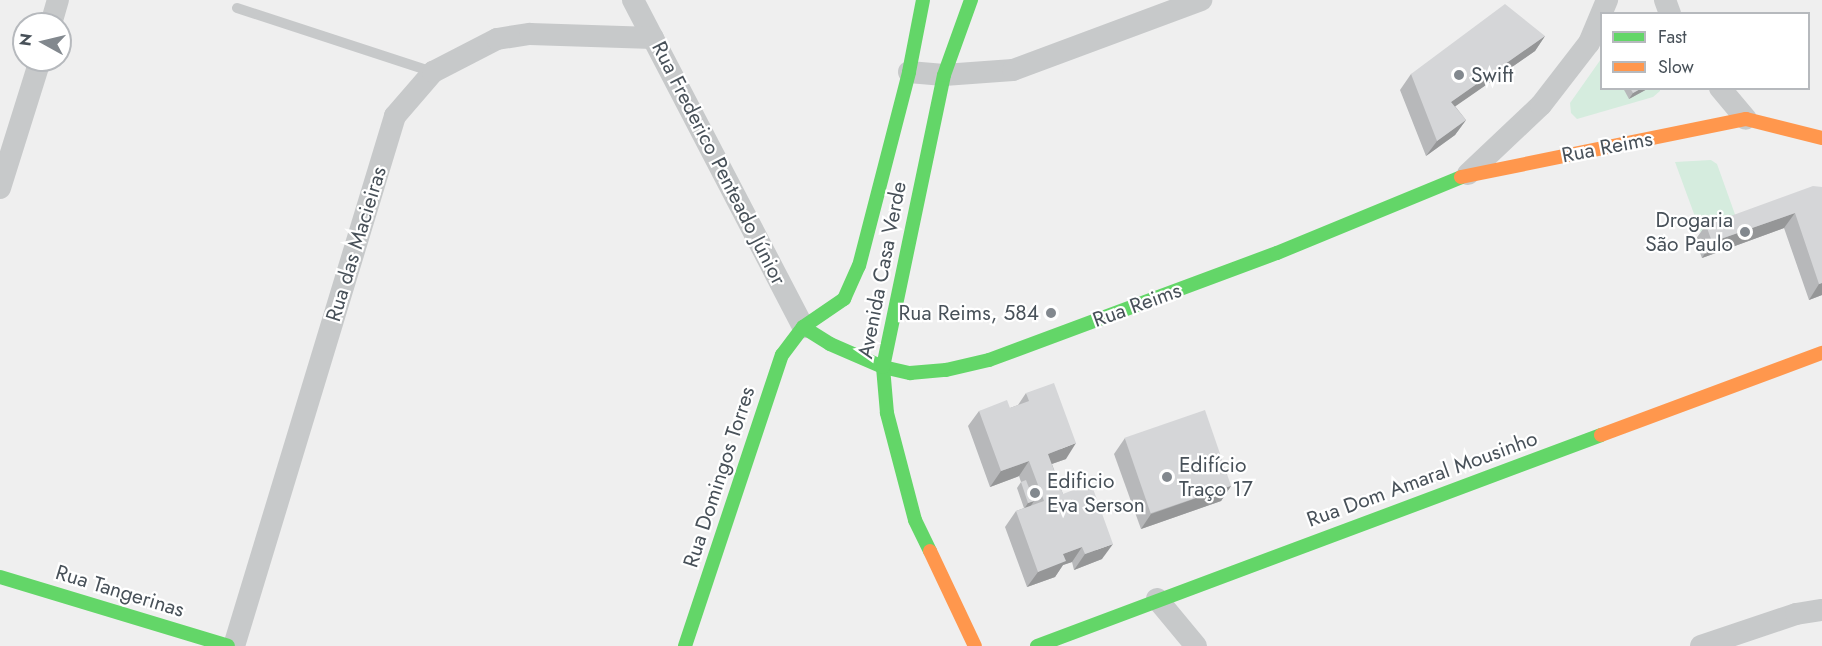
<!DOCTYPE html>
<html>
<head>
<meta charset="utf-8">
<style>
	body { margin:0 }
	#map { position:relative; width:1822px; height:646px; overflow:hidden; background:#efefef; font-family:Jost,sans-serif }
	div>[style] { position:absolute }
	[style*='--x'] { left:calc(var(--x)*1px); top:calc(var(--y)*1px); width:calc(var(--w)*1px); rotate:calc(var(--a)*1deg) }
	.green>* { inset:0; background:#d5ecde }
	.lane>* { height:10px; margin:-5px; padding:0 5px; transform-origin:5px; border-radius:5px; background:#c7c9ca }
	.street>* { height:22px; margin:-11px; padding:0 11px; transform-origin:11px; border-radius:11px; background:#c7c9ca }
	.fast>* { height:14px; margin:-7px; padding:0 7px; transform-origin:7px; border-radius:7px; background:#63d668 }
	.slow>* { height:14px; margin:-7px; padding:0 7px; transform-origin:7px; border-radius:7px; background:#ff974d }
	.wall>* { inset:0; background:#b7b8ba }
	.shaded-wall>* { inset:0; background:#959697 }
	.building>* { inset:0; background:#d5d6d8; transform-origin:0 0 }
	.dots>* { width:16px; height:16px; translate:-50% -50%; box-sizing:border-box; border:3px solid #fff; border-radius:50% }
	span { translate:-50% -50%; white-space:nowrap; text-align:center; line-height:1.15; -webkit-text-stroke:4.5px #fff; paint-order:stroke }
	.poi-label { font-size:21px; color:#485159 }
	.left { translate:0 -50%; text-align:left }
	.right { translate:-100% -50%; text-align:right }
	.street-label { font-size:21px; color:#485159 }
	.legend { position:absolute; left:1600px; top:12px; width:210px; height:78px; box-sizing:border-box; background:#fff; border:2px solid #b6b9bd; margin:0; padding:8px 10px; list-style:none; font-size:18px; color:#485159 }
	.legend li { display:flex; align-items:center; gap:12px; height:30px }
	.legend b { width:30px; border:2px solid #b6b9bd }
	.north { position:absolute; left:12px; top:12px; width:60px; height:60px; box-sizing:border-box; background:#fff; border:2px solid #b6b9bd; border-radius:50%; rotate:278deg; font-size:16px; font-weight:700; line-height:24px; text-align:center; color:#485159 }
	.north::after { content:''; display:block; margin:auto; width:21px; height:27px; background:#82888e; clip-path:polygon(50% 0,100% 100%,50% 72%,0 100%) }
</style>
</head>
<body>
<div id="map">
	<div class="green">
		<div style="clip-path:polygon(1601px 59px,1602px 88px,1660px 89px,1660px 91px,1653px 97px,1577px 119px,1571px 113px,1570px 103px)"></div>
		<div style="clip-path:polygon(1711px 160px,1717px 164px,1737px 220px,1701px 233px,1675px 162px)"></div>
	</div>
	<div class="lane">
		<div style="--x:237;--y:8;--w:206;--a:18.1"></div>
	</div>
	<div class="street">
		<div style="--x:633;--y:0;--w:369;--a:62.5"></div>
		<div style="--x:1665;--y:0;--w:15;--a:70"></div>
		<div style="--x:51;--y:24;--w:25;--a:-74"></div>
		<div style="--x:909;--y:72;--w:35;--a:5"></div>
		<div style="--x:944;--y:75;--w:69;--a:-4.1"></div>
		<div style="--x:1013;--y:70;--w:201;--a:-20.4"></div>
		<div style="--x:1720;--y:88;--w:40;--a:50"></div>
		<div style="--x:1468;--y:174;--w:100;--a:-43.4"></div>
		<div style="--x:1541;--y:105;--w:78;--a:-52.3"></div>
		<div style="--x:1589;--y:43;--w:47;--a:-67.3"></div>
		<div style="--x:0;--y:188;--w:134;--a:-72.6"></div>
		<div style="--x:1157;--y:599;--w:61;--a:50.3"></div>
		<div style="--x:234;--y:646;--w:554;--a:-73.1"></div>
		<div style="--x:395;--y:116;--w:58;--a:-49.2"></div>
		<div style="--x:433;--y:72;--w:72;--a:-27.3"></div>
		<div style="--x:497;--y:39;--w:33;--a:-9"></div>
		<div style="--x:530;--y:34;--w:123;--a:1.9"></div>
		<div style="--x:1701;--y:646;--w:100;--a:-18.6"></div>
		<div style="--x:1796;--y:614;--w:26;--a:-9"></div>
	</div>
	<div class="fast">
		<div style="--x:803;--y:327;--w:32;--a:32"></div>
		<div style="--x:830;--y:344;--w:58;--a:23.5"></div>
		<div style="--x:883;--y:367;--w:28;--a:13"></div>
		<div style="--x:910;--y:373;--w:36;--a:-5"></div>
		<div style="--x:946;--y:370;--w:44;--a:-13.1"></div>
		<div style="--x:989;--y:360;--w:307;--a:-20.4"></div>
		<div style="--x:1277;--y:253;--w:199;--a:-22.4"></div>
		<div style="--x:930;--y:551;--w:34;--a:-116"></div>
		<div style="--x:915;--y:520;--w:111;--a:-104.7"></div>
		<div style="--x:887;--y:413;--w:46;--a:-95"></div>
		<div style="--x:883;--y:367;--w:298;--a:-78.2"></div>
		<div style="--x:944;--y:75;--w:80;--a:-70.2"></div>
		<div style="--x:0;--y:577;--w:238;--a:16.8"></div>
		<div style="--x:685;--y:646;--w:307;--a:-71.6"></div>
		<div style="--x:782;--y:355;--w:35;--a:-53"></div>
		<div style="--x:803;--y:327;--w:50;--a:-34.3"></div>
		<div style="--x:844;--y:299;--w:36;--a:-66"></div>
		<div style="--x:859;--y:266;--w:200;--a:-75.5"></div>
		<div style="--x:909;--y:72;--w:73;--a:-79"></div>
		<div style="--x:1037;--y:646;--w:602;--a:-20.51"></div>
	</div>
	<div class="slow">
		<div style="--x:1461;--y:177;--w:291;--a:-11.5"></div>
		<div style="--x:1746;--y:119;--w:78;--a:14"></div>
		<div style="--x:1601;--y:435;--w:236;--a:-20.4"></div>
		<div style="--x:930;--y:551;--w:105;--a:64.7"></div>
	</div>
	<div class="wall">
		<div style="clip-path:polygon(1545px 36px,1535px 51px,1455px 106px,1466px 120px,1455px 135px,1426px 156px,1400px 90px,1411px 74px)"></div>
		<div style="clip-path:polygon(1623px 88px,1649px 88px,1629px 99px)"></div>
		<div style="clip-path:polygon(1822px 187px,1822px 295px,1809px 300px,1784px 228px,1702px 258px,1695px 240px,1706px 225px)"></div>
		<div style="clip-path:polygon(1026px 393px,1066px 459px,1052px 464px,1063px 494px,1102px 559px,1074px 570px,1072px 562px,1063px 565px,1055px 577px,1027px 587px,1005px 527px,1016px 511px,1024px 508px,1017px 488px,1021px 482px,1019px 476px,990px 487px,968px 426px,979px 411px,1010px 408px,1018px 405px)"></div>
		<div style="clip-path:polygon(1125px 438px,1231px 486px,1221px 501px,1141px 529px,1114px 454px)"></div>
	</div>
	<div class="shaded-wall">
		<div style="clip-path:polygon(1545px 36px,1535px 51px,1440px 117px,1451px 102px)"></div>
		<div style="clip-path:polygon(1642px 88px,1649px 88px,1629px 99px,1633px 93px)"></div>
		<div style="clip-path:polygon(1466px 120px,1455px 135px,1426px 156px,1437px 141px)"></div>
		<div style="clip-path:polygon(1795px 213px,1784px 228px,1702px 258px,1712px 242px)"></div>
		<div style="clip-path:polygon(1822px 283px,1822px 295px,1809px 300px,1819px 284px)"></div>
		<div style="clip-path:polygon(1076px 443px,1066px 459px,1037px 469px,1048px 454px)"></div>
		<div style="clip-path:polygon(1029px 461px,1019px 476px,990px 487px,1001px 471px)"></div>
		<div style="clip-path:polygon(1231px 486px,1221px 501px,1141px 529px,1151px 514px)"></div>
		<div style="clip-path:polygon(1034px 501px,1030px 507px,1024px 509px,1028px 503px)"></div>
		<div style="clip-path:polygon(1113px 544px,1102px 559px,1074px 570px,1085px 554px)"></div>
		<div style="clip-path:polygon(1082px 547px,1072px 562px,1063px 565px,1055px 577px,1027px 587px,1038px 572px,1063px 554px)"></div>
	</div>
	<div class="building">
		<div style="clip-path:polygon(1505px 4px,1545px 36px,1451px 102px,1466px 120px,1437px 141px,1411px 74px)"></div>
		<div style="clip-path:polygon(1630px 88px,1642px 88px,1633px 93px)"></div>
		<div style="clip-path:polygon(1813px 186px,1822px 187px,1822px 283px,1819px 284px,1795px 213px,1712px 242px,1706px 225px)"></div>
		<div style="clip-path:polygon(1054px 383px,1076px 443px,1048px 454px,1059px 484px,1063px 494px,1091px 483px,1113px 544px,1085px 554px,1082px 547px,1063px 554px,1066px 561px,1038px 572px,1016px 511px,1044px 501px,1029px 461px,1001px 471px,979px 411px,1007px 400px,1010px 408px,1029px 401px,1026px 393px)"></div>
		<div style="left:1205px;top:410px;width:80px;height:85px;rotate:71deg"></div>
		<div style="clip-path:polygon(1026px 480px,1034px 501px,1028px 503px,1021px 482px)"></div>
	</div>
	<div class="dots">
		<div style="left:1459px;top:75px;background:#82888e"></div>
		<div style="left:1745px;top:232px;background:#82888e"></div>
		<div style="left:1051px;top:313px;background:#82888e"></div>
		<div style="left:1167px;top:477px;background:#82888e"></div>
		<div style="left:1035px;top:493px;background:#82888e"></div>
	</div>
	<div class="poi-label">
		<span class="left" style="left:1471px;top:75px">Swift</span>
		<span class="right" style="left:1733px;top:232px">Drogaria<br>São Paulo</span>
		<span class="right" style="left:1039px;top:313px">Rua Reims, 584</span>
		<span class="left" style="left:1179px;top:477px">Edifício<br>Traço 17</span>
		<span class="left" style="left:1047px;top:493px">Edificio<br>Eva Serson</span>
	</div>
	<div class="street-label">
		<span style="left:1607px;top:147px;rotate:-11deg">Rua Reims</span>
		<span style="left:719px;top:163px;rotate:63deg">Rua Frederico Penteado Júnior</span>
		<span style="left:356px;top:244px;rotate:-73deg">Rua das Macieiras</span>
		<span style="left:882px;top:270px;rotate:-79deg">Avenida Casa Verde</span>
		<span style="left:1137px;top:305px;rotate:-20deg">Rua Reims</span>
		<span style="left:719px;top:477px;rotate:-72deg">Rua Domingos Torres</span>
		<span style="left:1422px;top:479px;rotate:-20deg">Rua Dom Amaral Mousinho</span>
		<span style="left:120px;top:591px;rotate:17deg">Rua Tangerinas</span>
	</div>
	<ul class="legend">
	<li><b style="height:8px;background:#63d668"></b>Fast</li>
	<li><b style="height:8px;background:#ff974d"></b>Slow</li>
	</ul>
	<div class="north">N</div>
</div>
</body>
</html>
